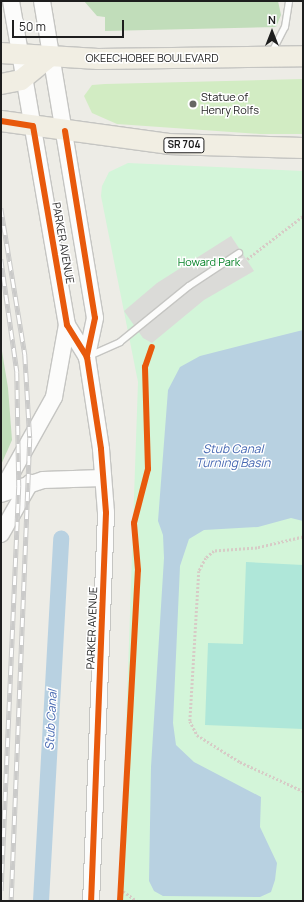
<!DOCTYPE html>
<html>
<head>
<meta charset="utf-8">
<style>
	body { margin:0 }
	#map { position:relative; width:304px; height:902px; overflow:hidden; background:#edece6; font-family:Manrope,sans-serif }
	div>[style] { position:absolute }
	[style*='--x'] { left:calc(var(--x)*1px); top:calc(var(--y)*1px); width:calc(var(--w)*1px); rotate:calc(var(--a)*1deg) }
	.grass>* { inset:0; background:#d2ecc3 }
	.forest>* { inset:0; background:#c1ddba }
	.park>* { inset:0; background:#d3f5d9 }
	.pitch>* { inset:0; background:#afe7d9 }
	.parking>* { inset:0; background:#dbdbd8 }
	.water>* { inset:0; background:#b8d1e1 }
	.canal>* { height:16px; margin:-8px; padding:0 8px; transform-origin:8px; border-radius:8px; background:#b8d1e1 }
	.path>* { height:2.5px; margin-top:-1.25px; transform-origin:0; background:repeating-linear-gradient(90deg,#d7cbc6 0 2px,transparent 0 4px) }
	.roads { filter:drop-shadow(1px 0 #c5c5c2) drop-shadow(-1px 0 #c5c5c2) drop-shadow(0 1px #c5c5c2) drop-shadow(0 -1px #c5c5c2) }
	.service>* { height:6px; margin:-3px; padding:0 3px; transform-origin:3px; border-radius:3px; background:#fcfcfb }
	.tertiary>* { height:16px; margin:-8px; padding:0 8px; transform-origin:8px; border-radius:8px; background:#fcfcfb }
	.primary>* { height:20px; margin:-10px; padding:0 10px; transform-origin:10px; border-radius:10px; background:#f1eee3 }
	.rail>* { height:4.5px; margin-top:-2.25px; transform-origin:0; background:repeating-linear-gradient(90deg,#fff 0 9px,#cacac9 0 18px); box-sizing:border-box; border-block:1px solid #cacac9 }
	.cycleway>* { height:6px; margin:-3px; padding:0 3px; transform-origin:3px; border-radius:3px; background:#e8590c }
	.dots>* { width:11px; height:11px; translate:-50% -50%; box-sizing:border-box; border:2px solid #fff; border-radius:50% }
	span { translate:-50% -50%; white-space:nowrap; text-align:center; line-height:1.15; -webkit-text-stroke:3px #fff; paint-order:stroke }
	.shield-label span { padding:1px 3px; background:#fff; border:1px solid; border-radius:3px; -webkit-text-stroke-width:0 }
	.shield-label { font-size:10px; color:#1e1e1e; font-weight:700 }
	.street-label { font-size:11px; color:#1e1e1e }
	.poi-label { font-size:11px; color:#1e1e1e }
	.left { translate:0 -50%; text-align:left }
	.park-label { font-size:11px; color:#068227 }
	.water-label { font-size:12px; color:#4668b2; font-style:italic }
	.frame { position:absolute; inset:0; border:2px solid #1e1e1e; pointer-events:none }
	.north { position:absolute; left:252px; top:12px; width:40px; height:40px; -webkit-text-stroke:3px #fff; paint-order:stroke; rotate:0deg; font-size:11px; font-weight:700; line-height:16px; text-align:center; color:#1e1e1e }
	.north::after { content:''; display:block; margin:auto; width:14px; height:18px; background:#1e1e1e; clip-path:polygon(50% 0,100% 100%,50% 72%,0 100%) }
	.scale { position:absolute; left:12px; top:20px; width:112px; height:18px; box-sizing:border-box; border:2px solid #1e1e1e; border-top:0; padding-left:5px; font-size:12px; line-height:14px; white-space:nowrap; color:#1e1e1e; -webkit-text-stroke:3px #fff; paint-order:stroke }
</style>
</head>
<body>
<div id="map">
	<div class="grass">
		<div style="clip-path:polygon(303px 79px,303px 134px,260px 134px,117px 124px,92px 113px,84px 96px,92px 85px,105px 84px)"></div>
	</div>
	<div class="forest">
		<div style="clip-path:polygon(84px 1px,278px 1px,281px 15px,276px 27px,105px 31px,105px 17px,97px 16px)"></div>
		<div style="clip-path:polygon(1px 345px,8px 388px,12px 440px,1px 465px)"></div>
	</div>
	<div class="park">
		<div style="clip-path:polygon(128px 163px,303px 171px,303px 901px,120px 901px,138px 382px,101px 196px,102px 186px,109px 172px)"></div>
	</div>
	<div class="pitch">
		<div style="clip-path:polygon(246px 562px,303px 565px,303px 729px,205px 725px,208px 643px,243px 644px)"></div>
	</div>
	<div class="parking">
		<div style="clip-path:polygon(231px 236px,254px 271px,204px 300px,152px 343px,143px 338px,124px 311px,157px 283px)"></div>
	</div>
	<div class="water">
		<div style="clip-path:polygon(303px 330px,303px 521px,291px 518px,258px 527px,204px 530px,189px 539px,180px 566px,173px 723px,176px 745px,194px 762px,261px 797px,260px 827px,277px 863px,275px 880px,271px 892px,260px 897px,163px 896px,154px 891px,149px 881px,151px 767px,164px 558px,163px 535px,158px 521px,168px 390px,180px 367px,200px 356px)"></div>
	</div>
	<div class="canal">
		<div style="--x:41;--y:901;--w:363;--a:-86.8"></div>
	</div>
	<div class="path">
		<div style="--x:247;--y:259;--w:71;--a:-37.5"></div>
		<div style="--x:303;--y:537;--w:47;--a:166.6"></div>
		<div style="--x:257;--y:548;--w:43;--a:176"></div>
		<div style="--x:214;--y:551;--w:11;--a:139"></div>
		<div style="--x:206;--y:558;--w:15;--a:118"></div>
		<div style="--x:199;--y:571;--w:150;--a:93.4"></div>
		<div style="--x:190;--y:721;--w:16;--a:63"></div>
		<div style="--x:197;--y:735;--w:51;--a:32.1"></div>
		<div style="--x:240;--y:762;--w:69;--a:24.7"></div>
		<div style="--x:120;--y:889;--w:21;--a:35"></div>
		<div style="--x:120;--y:901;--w:331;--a:-86.9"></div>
		<div style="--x:138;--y:570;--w:47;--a:-94.9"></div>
		<div style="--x:134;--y:523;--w:56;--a:-75.5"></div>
		<div style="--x:148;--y:469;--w:102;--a:-91.7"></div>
		<div style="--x:145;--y:367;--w:21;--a:-71"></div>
	</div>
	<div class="roads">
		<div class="service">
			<div style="--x:271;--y:54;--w:30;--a:-63"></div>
			<div style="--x:285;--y:27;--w:26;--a:-81"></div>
			<div style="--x:89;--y:356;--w:34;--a:-24"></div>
			<div style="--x:120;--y:342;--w:89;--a:-39.1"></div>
			<div style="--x:189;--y:286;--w:60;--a:-33.4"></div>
		</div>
		<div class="tertiary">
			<div style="--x:11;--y:1;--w:329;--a:80.2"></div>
			<div style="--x:67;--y:325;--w:38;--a:58"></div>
			<div style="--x:42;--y:1;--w:321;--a:80.5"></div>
			<div style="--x:95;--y:318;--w:40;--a:102"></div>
			<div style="--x:87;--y:357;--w:93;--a:81.3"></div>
			<div style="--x:101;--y:449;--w:64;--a:85.5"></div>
			<div style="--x:106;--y:513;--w:388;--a:92.2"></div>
			<div style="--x:1;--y:492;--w:109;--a:-60.8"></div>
			<div style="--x:54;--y:397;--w:73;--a:-79.8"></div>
			<div style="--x:1;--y:494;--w:44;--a:-18.4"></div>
			<div style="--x:43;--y:480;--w:60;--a:-1.9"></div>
			<div style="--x:1;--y:534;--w:59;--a:-60.4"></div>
		</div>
		<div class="primary">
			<div style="--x:1;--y:53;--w:97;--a:3.5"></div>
			<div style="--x:98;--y:59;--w:205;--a:-0.8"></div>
			<div style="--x:1;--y:84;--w:20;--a:-11"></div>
			<div style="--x:21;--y:80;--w:38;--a:-39"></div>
			<div style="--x:1;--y:121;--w:169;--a:7.8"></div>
			<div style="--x:168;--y:144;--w:135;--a:1.7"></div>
		</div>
	</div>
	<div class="rail">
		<div style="--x:1;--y:208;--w:149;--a:80.7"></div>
		<div style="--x:25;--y:355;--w:83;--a:86.6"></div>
		<div style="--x:30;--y:438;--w:463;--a:92.3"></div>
		<div style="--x:1;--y:259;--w:114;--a:81.9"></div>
		<div style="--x:17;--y:372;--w:114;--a:89"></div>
		<div style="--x:19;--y:486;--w:405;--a:92.5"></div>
	</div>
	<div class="cycleway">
		<div style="--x:1;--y:121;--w:32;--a:9"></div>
		<div style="--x:33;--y:126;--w:202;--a:80.3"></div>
		<div style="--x:67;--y:325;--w:38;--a:58"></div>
		<div style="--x:65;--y:131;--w:189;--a:80.9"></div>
		<div style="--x:95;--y:318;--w:40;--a:102"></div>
		<div style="--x:87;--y:357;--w:93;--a:81.3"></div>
		<div style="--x:101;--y:449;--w:64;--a:85.5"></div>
		<div style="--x:106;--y:513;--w:388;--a:92.2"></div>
		<div style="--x:120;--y:901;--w:331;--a:-86.9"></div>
		<div style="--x:138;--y:570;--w:47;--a:-94.9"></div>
		<div style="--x:134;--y:523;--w:56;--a:-75.5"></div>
		<div style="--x:148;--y:469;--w:102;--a:-91.7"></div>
		<div style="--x:145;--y:367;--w:21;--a:-71"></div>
	</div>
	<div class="dots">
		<div style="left:193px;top:104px;background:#666664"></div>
	</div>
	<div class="shield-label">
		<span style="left:184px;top:145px">SR 704</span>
	</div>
	<div class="street-label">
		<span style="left:152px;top:58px">OKEECHOBEE BOULEVARD</span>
		<span style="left:63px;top:243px;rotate:80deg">PARKER AVENUE</span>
		<span style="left:92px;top:628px;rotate:-88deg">PARKER AVENUE</span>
	</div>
	<div class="poi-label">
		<span class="left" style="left:201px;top:104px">Statue of<br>Henry Rolfs</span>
	</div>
	<div class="park-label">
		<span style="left:209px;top:262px">Howard Park</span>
	</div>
	<div class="water-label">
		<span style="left:233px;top:456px">Stub Canal<br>Turning Basin</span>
		<span style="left:51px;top:720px;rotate:-87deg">Stub Canal</span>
	</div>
	<div class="frame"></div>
	<div class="north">N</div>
	<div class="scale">50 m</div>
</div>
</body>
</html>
